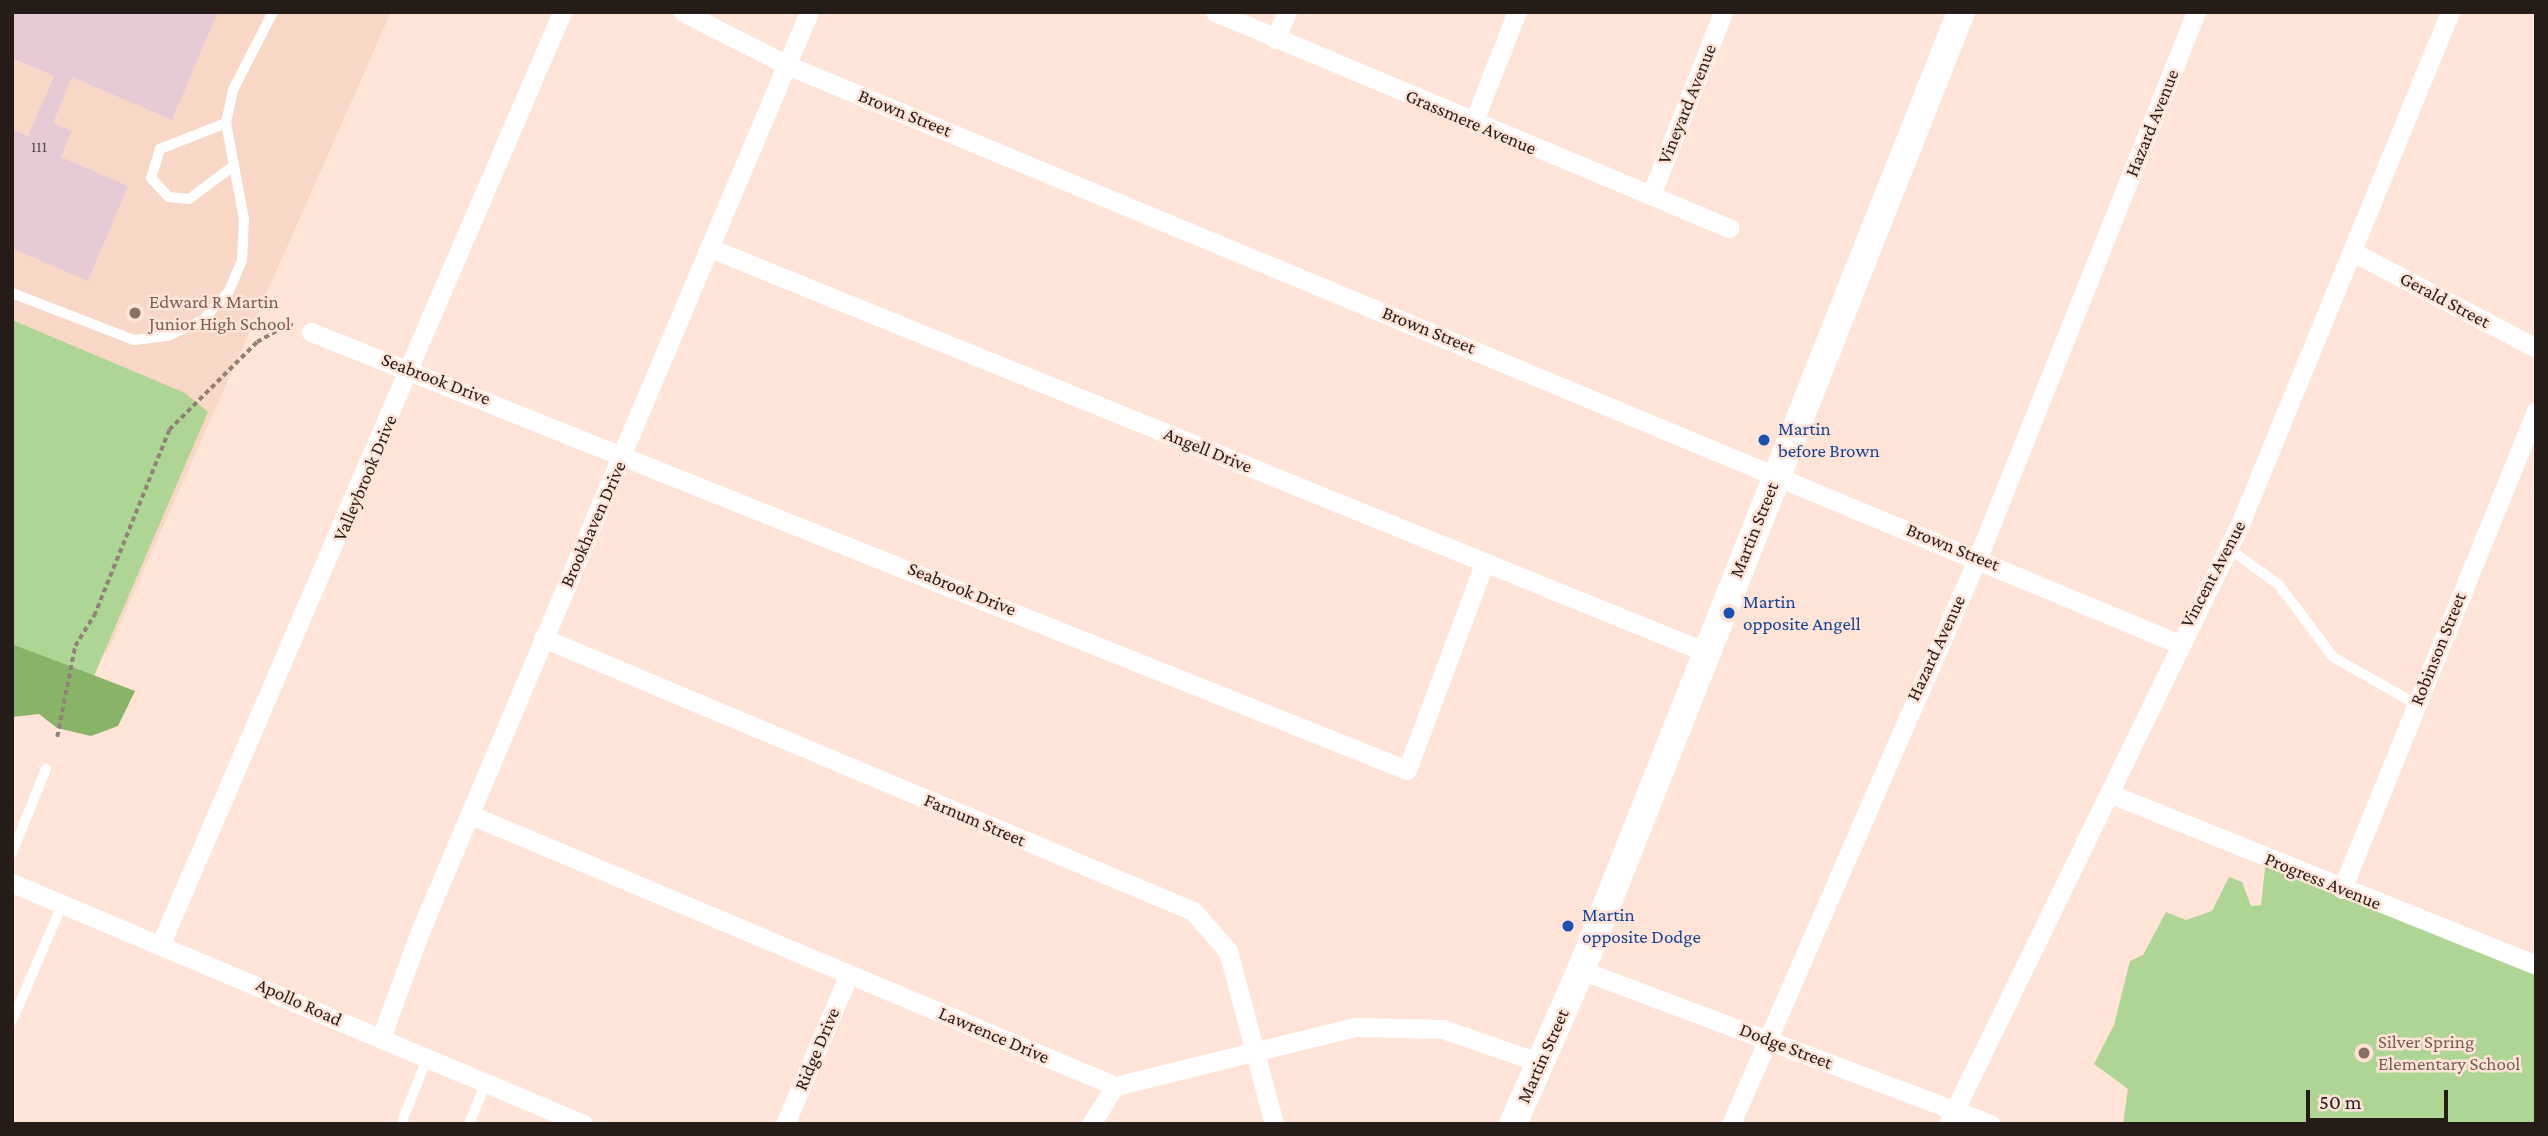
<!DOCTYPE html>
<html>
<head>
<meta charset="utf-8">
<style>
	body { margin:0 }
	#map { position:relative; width:2548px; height:1136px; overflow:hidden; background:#ffe4d7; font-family:"Crimson Pro",serif }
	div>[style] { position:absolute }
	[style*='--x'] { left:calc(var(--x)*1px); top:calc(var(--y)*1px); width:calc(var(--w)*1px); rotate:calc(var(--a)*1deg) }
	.built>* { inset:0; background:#f9d7c6 }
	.green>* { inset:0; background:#afd594 }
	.forest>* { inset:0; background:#89b368 }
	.building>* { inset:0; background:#e6cbd6 }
	.path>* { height:3.5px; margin-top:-1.75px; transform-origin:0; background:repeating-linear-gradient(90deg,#938178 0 5px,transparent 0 8.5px) }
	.lane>* { height:10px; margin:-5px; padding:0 5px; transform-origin:5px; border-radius:5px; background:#fff }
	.street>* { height:19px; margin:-9.5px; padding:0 9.5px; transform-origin:9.5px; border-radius:9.5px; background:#fff }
	.secondary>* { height:28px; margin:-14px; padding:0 14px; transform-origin:14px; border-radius:14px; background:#fff }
	.dots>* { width:19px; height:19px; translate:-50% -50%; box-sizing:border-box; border:4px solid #ffe4d7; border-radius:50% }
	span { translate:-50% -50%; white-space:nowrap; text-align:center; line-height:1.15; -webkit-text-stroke:5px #ffe4d7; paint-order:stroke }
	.number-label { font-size:16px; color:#554847 }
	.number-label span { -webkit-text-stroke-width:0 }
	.street-label { font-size:19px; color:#251c17 }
	.education-label { font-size:19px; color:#785e54 }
	.left { translate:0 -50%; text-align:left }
	.transit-label { font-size:19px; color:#164399 }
	.frame { position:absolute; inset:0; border:14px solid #251c17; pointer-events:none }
	.scale { position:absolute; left:2306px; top:1090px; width:142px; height:32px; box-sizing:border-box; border:4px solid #251c17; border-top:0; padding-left:9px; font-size:21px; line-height:24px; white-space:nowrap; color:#251c17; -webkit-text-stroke:5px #ffe4d7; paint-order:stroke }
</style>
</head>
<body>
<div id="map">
	<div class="built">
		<div style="clip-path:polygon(12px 12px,391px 12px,107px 653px,12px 613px)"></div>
	</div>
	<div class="green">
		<div style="clip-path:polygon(12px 320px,185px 393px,208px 412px,94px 676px,12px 644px)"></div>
		<div style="clip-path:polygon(2266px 860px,2536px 966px,2536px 1124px,2123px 1124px,2128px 1089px,2094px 1064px,2114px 1025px,2130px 961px,2143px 955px,2166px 912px,2186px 920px,2212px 911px,2229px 877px,2242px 882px,2251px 906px,2261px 905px)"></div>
	</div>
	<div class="forest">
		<div style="clip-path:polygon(12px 644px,135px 691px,118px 726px,91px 736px,57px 728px,39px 714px,12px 717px)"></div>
	</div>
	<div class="building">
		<div style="clip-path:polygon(12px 12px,218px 12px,172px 120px,72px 77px,53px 123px,72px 131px,61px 157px,128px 186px,88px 281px,12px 248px,12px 130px,28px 136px,54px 76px,12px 58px)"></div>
	</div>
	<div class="path">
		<div style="--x:57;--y:737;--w:93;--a:-78.8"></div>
		<div style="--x:75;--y:646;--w:36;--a:-58"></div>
		<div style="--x:94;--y:616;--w:201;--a:-68"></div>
		<div style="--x:169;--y:430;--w:124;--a:-45"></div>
		<div style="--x:257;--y:342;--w:36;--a:-30"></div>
		<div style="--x:288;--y:324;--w:8;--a:14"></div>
	</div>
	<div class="lane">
		<div style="--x:226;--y:123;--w:71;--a:158.5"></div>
		<div style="--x:160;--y:149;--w:30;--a:107"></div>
		<div style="--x:151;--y:178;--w:26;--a:47"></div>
		<div style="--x:169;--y:197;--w:20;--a:6"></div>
		<div style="--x:189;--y:199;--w:54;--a:-36.7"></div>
		<div style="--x:12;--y:293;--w:131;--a:21.1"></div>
		<div style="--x:134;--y:340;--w:34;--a:-7"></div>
		<div style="--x:168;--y:336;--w:38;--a:-25"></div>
		<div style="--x:203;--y:320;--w:39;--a:-48"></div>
		<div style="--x:229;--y:291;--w:33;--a:-67"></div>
		<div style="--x:242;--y:261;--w:42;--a:-87.3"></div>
		<div style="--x:244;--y:219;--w:98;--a:-100.6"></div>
		<div style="--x:226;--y:123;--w:34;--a:-78"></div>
		<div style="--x:233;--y:90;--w:88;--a:-62.9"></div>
		<div style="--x:2228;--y:548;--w:63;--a:36"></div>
		<div style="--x:2279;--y:585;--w:90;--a:53.1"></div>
		<div style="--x:2333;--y:657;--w:95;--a:29.5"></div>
		<div style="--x:12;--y:853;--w:91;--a:-68"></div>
		<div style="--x:12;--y:1021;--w:129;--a:-66.6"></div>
		<div style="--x:401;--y:1124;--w:70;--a:-68.2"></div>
		<div style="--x:469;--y:1124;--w:44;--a:-67.5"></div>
	</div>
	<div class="street">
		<div style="--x:683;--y:12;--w:117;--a:27"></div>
		<div style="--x:787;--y:65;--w:1505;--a:22.58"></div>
		<div style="--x:1215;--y:12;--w:558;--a:22.79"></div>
		<div style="--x:1275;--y:39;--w:30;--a:-66"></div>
		<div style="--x:1473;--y:123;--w:119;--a:-68.4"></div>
		<div style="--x:1651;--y:195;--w:197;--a:-68.5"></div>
		<div style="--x:710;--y:248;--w:1075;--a:22.08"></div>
		<div style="--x:2355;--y:253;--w:204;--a:27.7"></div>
		<div style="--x:311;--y:332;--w:1180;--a:21.78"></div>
		<div style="--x:1407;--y:770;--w:220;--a:-69.5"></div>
		<div style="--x:543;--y:638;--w:705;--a:22.78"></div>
		<div style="--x:1193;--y:911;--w:53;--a:48.8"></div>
		<div style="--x:1228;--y:951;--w:179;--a:75.1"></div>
		<div style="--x:2111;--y:794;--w:458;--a:21.9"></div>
		<div style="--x:471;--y:815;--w:699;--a:22.82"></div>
		<div style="--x:1115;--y:1086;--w:247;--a:-13.8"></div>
		<div style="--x:1355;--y:1027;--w:88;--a:1.3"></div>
		<div style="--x:1443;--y:1029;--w:101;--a:19.2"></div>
		<div style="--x:12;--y:883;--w:620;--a:22.88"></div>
		<div style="--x:2342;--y:889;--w:516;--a:-67.91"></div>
		<div style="--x:162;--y:941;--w:1011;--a:-66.7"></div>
		<div style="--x:1581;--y:970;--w:438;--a:20.6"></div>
		<div style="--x:381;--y:1038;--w:111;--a:-69.9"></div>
		<div style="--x:419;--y:934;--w:1001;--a:-67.07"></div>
		<div style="--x:785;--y:1124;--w:163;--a:-66.9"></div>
		<div style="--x:1091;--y:1124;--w:45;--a:-57.7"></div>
		<div style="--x:1731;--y:1124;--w:618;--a:-66.46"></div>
		<div style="--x:1978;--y:557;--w:587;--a:-68.2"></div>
		<div style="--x:1948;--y:1124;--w:667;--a:-64.05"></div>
		<div style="--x:2240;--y:524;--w:553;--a:-67.7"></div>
	</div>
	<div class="secondary">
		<div style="--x:1513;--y:1124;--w:168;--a:-66.2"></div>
		<div style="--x:1581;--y:970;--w:1031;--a:-68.36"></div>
	</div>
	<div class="dots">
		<div style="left:135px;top:313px;background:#8d6e63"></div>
		<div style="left:1764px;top:440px;background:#1a4fb4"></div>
		<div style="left:1729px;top:613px;background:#1a4fb4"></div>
		<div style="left:1568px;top:926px;background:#1a4fb4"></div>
		<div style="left:2364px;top:1053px;background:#8d6e63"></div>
	</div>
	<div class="number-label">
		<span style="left:39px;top:147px">111</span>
	</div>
	<div class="street-label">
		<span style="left:1687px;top:104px;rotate:-68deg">Vineyard Avenue</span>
		<span style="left:905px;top:113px;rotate:22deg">Brown Street</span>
		<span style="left:1471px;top:122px;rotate:23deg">Grassmere Avenue</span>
		<span style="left:2152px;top:123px;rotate:-68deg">Hazard Avenue</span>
		<span style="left:2445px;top:300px;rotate:28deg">Gerald Street</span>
		<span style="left:1429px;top:330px;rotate:22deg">Brown Street</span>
		<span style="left:436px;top:379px;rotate:21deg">Seabrook Drive</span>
		<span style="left:1208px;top:450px;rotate:22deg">Angell Drive</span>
		<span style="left:365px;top:478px;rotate:-67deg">Valleybrook Drive</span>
		<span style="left:593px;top:524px;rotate:-66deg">Brookhaven Drive</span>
		<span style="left:1754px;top:530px;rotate:-68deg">Martin Street</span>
		<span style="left:1953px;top:547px;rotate:22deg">Brown Street</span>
		<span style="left:2213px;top:574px;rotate:-62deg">Vincent Avenue</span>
		<span style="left:962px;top:589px;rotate:22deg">Seabrook Drive</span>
		<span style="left:1936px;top:648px;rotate:-65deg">Hazard Avenue</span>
		<span style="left:2438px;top:649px;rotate:-68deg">Robinson Street</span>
		<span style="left:975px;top:820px;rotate:23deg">Farnum Street</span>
		<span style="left:2323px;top:881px;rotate:22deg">Progress Avenue</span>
		<span style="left:299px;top:1002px;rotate:24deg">Apollo Road</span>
		<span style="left:994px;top:1035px;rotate:23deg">Lawrence Drive</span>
		<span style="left:1786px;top:1046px;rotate:21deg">Dodge Street</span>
		<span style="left:817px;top:1049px;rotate:-67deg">Ridge Drive</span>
		<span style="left:1543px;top:1056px;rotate:-66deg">Martin Street</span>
	</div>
	<div class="education-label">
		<span class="left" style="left:149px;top:313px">Edward R Martin<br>Junior High School</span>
		<span class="left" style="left:2378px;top:1053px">Silver Spring<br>Elementary School</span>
	</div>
	<div class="transit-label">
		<span class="left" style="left:1778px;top:440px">Martin<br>before Brown</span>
		<span class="left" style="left:1743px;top:613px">Martin<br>opposite Angell</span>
		<span class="left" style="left:1582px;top:926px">Martin<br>opposite Dodge</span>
	</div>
	<div class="frame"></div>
	<div class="scale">50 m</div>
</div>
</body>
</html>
